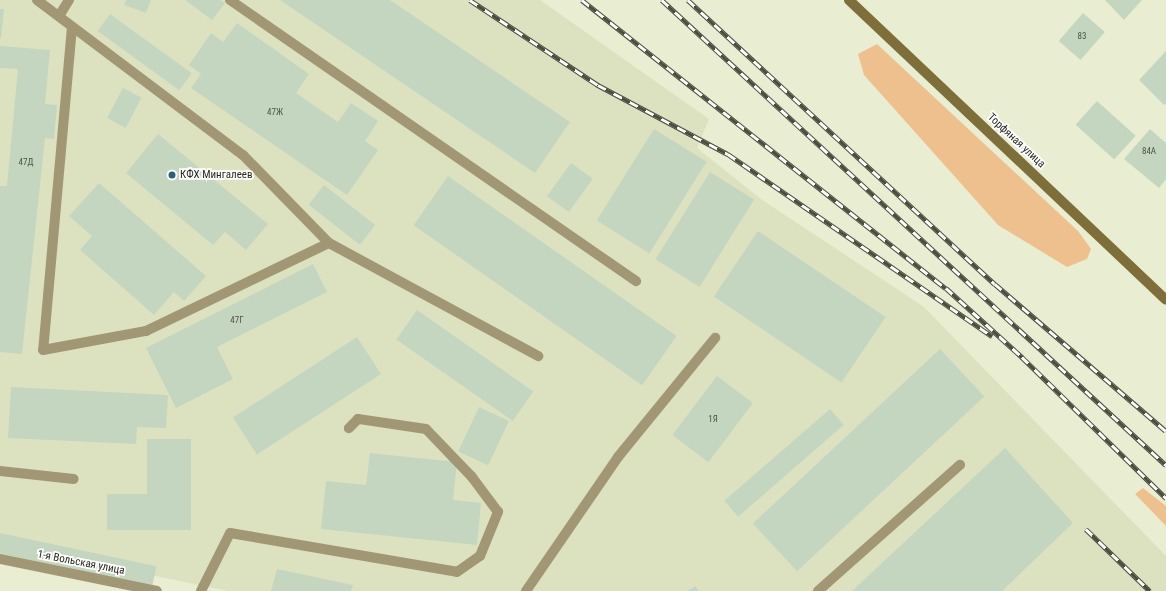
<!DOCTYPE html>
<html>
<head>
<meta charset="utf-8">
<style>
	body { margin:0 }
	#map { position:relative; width:1166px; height:591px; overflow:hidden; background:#e9eed2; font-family:"Roboto Condensed",sans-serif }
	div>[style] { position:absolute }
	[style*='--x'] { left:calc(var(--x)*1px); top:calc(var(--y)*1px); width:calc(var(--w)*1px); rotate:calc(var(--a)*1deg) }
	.built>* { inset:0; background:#dce2c0 }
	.green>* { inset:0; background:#eec08e }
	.building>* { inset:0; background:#c4d6bf; transform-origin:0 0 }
	.lane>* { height:10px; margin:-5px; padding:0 5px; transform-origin:5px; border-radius:5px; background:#a29775 }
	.street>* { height:10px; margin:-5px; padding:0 5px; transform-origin:5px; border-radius:5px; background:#a29775 }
	.secondary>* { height:10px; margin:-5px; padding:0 5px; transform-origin:5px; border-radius:5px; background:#7e6e3a }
	.rail>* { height:4.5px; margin-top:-2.25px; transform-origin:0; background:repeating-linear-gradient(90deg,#fff 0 9px,#4a4c3e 0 18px); box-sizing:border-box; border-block:1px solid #4a4c3e }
	.dots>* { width:11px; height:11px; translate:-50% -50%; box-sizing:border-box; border:2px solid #fff; border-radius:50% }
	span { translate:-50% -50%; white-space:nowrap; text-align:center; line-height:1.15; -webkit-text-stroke:3.5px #fff; paint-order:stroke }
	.number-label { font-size:9px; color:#4d5245 }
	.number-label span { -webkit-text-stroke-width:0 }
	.street-label { font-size:11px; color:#25261c }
	.poi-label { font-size:11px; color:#25261c }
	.left { translate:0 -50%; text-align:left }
</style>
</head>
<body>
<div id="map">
	<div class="built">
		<div style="clip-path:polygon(0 0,540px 0,709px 119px,697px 148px,761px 199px,924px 307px,1166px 556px,1166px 591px,228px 591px,0 544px)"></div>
	</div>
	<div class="green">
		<div style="clip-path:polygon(877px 44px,1078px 231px,1091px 249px,1087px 259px,1067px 267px,998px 225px,864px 75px,858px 54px)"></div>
		<div style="clip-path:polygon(1143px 488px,1166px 506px,1166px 526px,1135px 494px)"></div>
	</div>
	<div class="building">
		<div style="clip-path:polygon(126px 0,151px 0,146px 13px,124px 5px)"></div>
		<div style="clip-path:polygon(185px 0,220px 0,225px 3px,212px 20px)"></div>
		<div style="clip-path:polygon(280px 0,390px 0,570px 122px,535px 173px)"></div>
		<div style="clip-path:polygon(1105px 0,1142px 0,1124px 20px)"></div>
		<div style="clip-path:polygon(0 9px,4px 9px,1px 38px,0 38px)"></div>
		<div style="left:1083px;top:13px;width:29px;height:37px;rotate:41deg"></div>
		<div style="left:110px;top:14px;width:101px;height:21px;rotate:36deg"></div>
		<div style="clip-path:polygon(237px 23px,309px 74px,296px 93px,338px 122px,351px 103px,378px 121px,365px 141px,378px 150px,347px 195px,191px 88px,201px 74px,189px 65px,211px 33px,223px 42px)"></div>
		<div style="clip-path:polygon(0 46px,50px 50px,45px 104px,57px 105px,54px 139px,45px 138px,22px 354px,0 352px,0 186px,7px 186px,18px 69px,0 68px)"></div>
		<div style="clip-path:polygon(1166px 51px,1166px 103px,1164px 105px,1139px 80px)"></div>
		<div style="left:123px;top:88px;width:21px;height:34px;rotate:28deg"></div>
		<div style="left:1097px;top:101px;width:52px;height:32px;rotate:42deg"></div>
		<div style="left:654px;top:129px;width:62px;height:108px;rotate:32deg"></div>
		<div style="clip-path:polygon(1150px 129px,1166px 143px,1166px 179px,1159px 188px,1124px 159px)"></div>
		<div style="clip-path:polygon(158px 134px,268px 224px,246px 250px,225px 232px,213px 245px,126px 173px)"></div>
		<div style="left:571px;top:163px;width:27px;height:41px;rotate:36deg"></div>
		<div style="left:710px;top:172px;width:52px;height:103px;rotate:32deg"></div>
		<div style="left:448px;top:176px;width:279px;height:60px;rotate:35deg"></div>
		<div style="clip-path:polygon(99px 183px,206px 276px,184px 301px,174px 292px,154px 315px,80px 250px,92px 236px,69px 216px)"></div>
		<div style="left:324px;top:185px;width:65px;height:25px;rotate:38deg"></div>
		<div style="left:758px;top:231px;width:154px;height:79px;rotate:34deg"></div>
		<div style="clip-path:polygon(313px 264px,327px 292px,217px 347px,233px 379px,176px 408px,146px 348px)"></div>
		<div style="left:417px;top:310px;width:142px;height:36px;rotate:35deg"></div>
		<div style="left:357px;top:337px;width:44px;height:148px;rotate:57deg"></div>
		<div style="left:940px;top:349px;width:65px;height:256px;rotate:47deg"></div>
		<div style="left:717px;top:376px;width:45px;height:74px;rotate:37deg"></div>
		<div style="clip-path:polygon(11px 387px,168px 395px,166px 428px,137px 427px,136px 444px,8px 438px)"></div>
		<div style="left:479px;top:407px;width:33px;height:49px;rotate:25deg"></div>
		<div style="left:830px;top:409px;width:21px;height:140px;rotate:49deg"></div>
		<div style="clip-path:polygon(147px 439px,191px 439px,191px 530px,107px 530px,107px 494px,147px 494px)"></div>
		<div style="clip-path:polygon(1005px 448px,1073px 523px,1002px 591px,852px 591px)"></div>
		<div style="clip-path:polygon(370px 453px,457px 462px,453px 500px,481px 503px,477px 545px,321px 529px,326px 481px,366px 485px)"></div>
		<div style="left:0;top:533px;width:160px;height:20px;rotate:12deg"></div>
		<div style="clip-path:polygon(277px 569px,353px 585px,351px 591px,271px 591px)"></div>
		<div style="clip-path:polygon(695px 586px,699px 591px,688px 591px)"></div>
	</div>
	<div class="lane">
		<div style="--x:37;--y:0;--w:258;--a:37"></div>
		<div style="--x:243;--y:155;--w:123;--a:45.7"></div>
		<div style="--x:329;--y:243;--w:238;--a:28.4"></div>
		<div style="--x:230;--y:0;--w:494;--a:34.7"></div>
		<div style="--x:59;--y:16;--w:19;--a:-58"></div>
		<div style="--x:72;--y:27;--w:324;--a:95.1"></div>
		<div style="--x:43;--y:350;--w:105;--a:-10.5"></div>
		<div style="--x:146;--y:331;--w:203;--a:-25.7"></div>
		<div style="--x:0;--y:471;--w:74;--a:6.2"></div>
		<div style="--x:201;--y:591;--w:65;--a:-63.4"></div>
		<div style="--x:230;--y:533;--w:230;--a:9.7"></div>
		<div style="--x:457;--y:572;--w:28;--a:-35"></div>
		<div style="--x:480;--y:556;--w:48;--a:-67.8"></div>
		<div style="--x:498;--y:512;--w:44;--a:-126.6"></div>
		<div style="--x:472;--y:477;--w:66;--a:-133.8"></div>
		<div style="--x:426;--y:429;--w:69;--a:-171.6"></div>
		<div style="--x:358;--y:419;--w:13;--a:135"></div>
		<div style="--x:526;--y:591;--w:163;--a:-55.5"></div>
		<div style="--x:618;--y:457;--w:154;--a:-50.8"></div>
		<div style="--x:818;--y:591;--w:190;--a:-41.6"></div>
	</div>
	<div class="street">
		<div style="--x:0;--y:559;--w:160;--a:11.5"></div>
	</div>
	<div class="secondary">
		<div style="--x:849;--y:0;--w:436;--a:43.4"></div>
	</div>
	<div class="rail">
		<div style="--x:470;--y:0;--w:154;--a:33.6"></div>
		<div style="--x:598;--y:85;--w:147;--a:28"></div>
		<div style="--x:728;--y:154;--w:321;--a:34.6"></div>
		<div style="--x:582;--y:0;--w:464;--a:38.4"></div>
		<div style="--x:946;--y:288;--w:103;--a:42.2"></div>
		<div style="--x:1022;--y:357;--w:202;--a:44.4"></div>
		<div style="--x:662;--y:0;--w:686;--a:42.7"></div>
		<div style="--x:688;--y:0;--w:418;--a:42.8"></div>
		<div style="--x:995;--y:284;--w:225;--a:40.7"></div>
		<div style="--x:1086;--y:529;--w:89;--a:44.1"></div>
	</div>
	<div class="dots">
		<div style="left:172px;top:175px;background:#2a627c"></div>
	</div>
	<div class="number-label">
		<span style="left:1082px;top:36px">83</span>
		<span style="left:275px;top:112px">47Ж</span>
		<span style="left:1149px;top:151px">84А</span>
		<span style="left:26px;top:162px">47Д</span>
		<span style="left:237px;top:320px">47Г</span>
		<span style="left:713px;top:419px">1Я</span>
	</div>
	<div class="street-label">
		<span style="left:1016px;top:141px;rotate:43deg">Торфяная улица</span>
		<span style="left:81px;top:563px;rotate:11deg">1-я Вольская улица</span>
	</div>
	<div class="poi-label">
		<span class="left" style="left:180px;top:175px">КФХ Мингалеев</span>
	</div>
</div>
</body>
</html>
